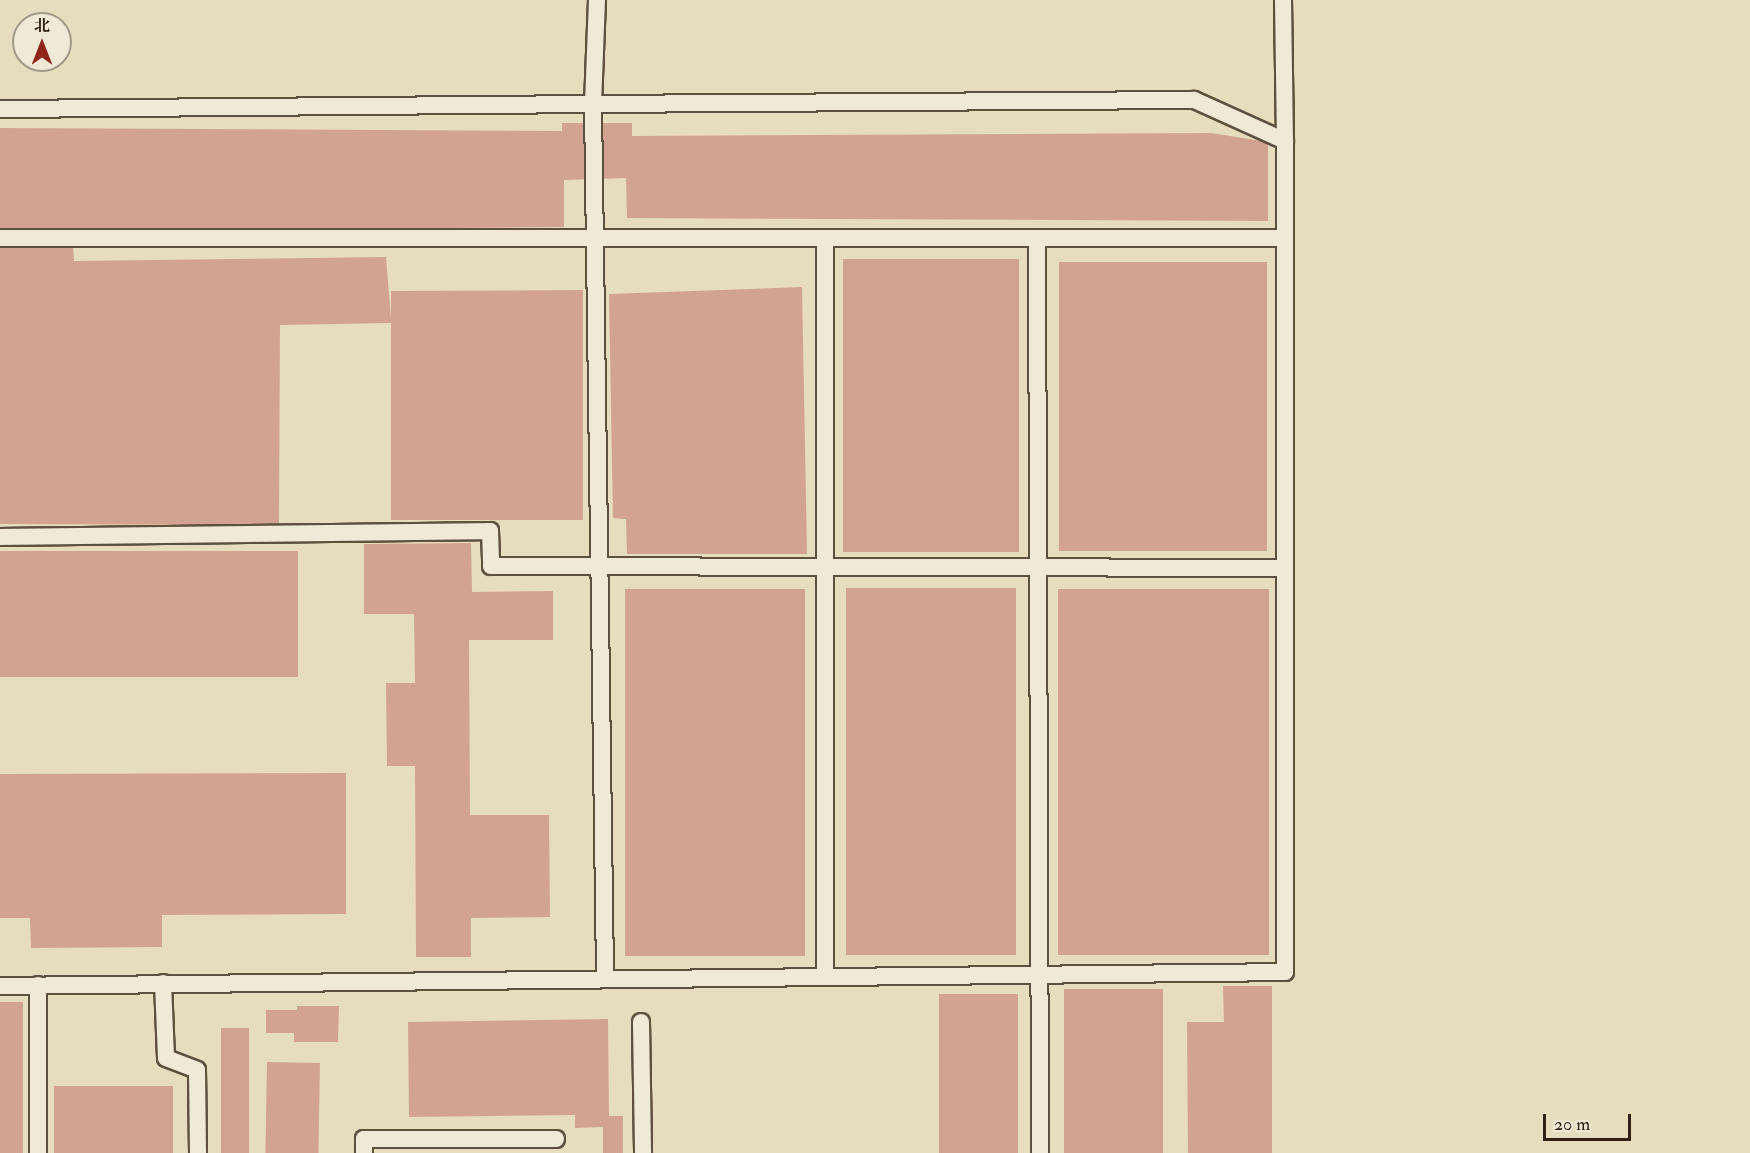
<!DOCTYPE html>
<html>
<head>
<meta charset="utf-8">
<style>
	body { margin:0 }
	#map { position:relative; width:1750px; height:1153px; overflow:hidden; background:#e6ddbe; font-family:"IM FELL Double Pica","Noto Serif SC",serif }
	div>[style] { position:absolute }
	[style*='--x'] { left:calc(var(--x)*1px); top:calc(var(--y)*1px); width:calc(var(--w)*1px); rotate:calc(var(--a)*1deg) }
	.building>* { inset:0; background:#d3a392; transform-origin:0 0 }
	.roads { filter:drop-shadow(2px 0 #5e503e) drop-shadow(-2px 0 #5e503e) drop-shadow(0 2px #5e503e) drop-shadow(0 -2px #5e503e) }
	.lane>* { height:16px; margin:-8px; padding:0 8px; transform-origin:8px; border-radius:8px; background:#efe9d5 }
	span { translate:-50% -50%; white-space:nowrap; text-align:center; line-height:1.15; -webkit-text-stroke:4.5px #efe9d5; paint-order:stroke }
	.north { position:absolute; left:12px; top:12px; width:60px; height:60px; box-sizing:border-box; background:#efe9d5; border:2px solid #a39988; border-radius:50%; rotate:0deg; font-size:16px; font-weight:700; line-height:24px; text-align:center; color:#302114 }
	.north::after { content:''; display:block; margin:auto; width:21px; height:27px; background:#8f2418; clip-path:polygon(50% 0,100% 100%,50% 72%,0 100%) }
	.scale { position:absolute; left:1543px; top:1114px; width:88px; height:27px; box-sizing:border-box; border:3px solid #302114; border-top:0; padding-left:8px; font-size:18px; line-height:21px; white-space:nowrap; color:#302114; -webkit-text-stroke:4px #efe9d5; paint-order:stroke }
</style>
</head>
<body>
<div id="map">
	<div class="building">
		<div style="clip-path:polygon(562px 123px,632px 123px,632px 136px,1211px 133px,1268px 142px,1268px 221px,627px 218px,626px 178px,564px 180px,564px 227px,0 232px,0 128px,562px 131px)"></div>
		<div style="clip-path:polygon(0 244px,73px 244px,74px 261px,386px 257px,391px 318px,391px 291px,583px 290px,583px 520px,391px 520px,391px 323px,280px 325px,279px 525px,0 524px)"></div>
		<div style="left:843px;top:259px;width:176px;height:293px"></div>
		<div style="left:1059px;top:262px;width:208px;height:289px"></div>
		<div style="clip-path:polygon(802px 287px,807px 554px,627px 554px,626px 519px,613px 518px,609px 294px)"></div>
		<div style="clip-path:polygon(471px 543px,472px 592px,553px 591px,553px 640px,469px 640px,470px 815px,549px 815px,550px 917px,471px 918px,471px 957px,416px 957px,415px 766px,387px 766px,386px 683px,415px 683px,414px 614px,364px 614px,364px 544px)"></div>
		<div style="left:0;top:551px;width:298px;height:126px"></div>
		<div style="left:1016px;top:588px;width:367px;height:170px;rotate:90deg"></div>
		<div style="left:625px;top:589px;width:180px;height:367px"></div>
		<div style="left:1269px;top:589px;width:366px;height:211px;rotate:90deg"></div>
		<div style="clip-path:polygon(346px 773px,346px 914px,162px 915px,162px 947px,31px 948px,30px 918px,0 918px,0 774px)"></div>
		<div style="clip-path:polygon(1223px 986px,1272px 986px,1272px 1153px,1188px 1153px,1187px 1022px,1224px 1022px)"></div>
		<div style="left:1064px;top:989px;width:99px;height:164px"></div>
		<div style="left:939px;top:994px;width:79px;height:159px"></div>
		<div style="left:0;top:1002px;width:23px;height:151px"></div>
		<div style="clip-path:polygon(297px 1006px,339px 1006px,338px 1042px,294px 1042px,294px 1033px,266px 1033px,266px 1010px,297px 1010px)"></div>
		<div style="clip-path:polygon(608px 1019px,609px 1116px,623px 1116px,623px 1153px,603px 1153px,603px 1127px,575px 1128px,575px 1115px,409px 1117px,408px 1022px)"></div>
		<div style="left:221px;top:1028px;width:28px;height:125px"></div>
		<div style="left:267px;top:1062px;width:53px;height:91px;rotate:1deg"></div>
		<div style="left:54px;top:1086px;width:119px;height:67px"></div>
	</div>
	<div class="roads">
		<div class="lane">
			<div style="--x:1283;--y:0;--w:141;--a:89.2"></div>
			<div style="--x:0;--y:109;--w:593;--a:-0.48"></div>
			<div style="--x:593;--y:104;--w:873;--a:89.21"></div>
			<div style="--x:0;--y:238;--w:1285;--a:0"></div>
			<div style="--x:825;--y:238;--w:738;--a:90"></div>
			<div style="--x:1037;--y:238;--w:915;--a:89.81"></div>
			<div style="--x:0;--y:537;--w:490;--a:-0.7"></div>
			<div style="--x:490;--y:531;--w:35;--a:88"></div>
			<div style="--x:491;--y:566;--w:794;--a:0.14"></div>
			<div style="--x:163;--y:983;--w:75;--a:87.7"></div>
			<div style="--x:166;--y:1058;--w:33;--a:21"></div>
			<div style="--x:197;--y:1070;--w:83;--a:89.3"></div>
			<div style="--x:38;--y:985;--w:168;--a:90"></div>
			<div style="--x:0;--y:986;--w:1285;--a:-0.62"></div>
			<div style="--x:1285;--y:972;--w:831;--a:-90"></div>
			<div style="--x:1285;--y:141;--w:100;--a:-155.7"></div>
			<div style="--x:1194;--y:100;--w:601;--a:179.62"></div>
			<div style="--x:593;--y:104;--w:104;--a:-87.8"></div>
			<div style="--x:641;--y:1022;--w:131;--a:89.1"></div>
			<div style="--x:364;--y:1153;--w:14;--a:-90"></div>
			<div style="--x:364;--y:1139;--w:192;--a:0"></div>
		</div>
	</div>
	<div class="north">北</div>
	<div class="scale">20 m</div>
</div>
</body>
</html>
